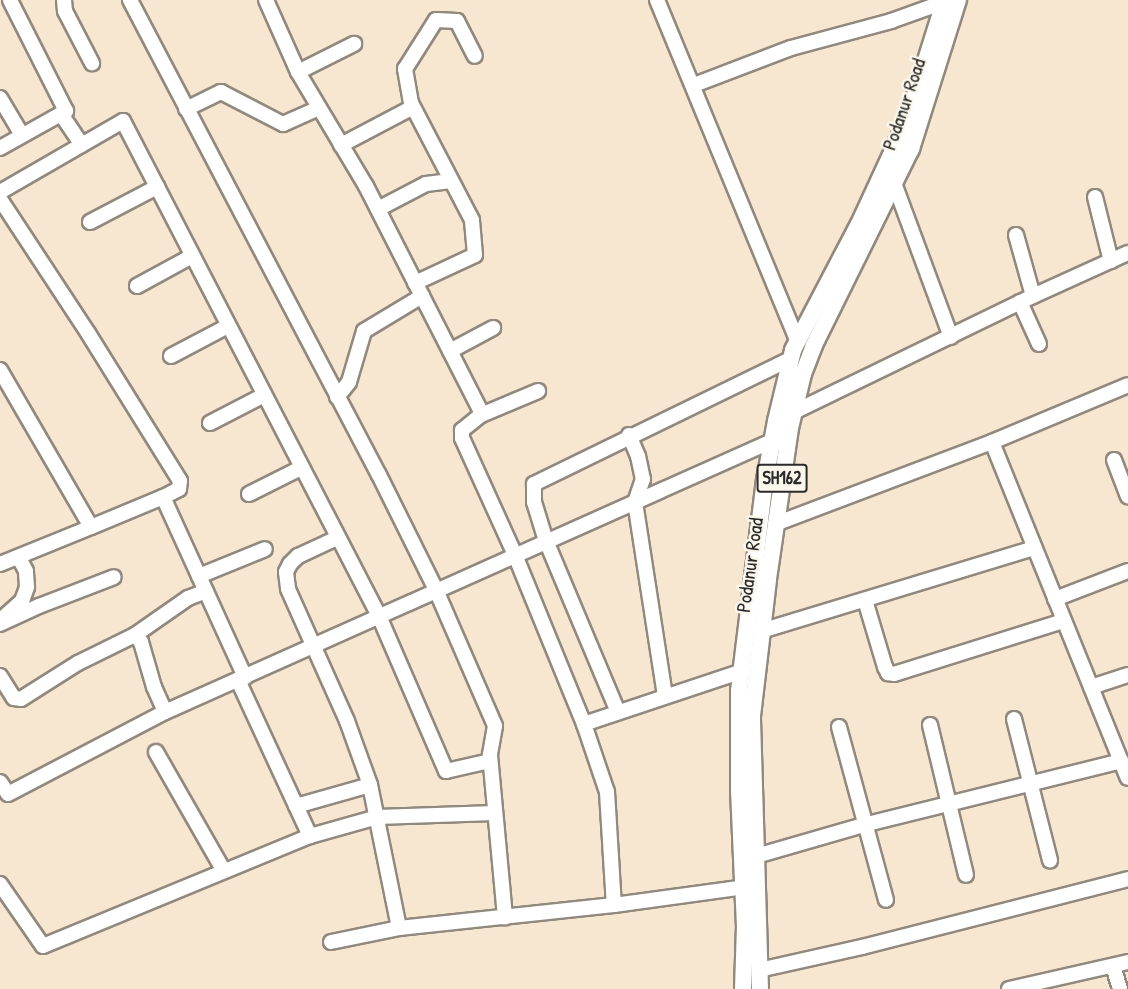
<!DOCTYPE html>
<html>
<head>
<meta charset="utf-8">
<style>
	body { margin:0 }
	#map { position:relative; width:1128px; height:989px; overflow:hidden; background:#f7e6d0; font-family:"Patrick Hand",sans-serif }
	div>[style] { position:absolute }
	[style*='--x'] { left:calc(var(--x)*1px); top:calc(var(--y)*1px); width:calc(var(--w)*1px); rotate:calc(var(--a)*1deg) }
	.roads { filter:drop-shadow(2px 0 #91887e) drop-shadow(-2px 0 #91887e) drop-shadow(0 2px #91887e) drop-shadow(0 -2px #91887e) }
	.minor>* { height:14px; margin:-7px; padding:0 7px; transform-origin:7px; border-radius:7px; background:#fff }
	.major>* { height:16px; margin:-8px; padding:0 8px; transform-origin:8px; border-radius:8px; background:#fff }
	span { translate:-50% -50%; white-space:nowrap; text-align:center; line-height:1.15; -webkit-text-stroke:5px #fbf7ec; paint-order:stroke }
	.shield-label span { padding:2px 4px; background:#fbf7ec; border:2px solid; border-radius:4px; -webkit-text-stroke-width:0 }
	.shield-label { font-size:18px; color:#2b2b2b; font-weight:700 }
	.street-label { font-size:20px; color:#2b2b2b }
</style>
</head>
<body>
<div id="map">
	<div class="roads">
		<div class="minor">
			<div style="--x:64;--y:0;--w:11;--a:85"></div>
			<div style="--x:65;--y:11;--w:59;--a:62.6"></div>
			<div style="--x:130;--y:0;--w:536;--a:62.34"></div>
			<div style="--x:379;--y:475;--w:128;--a:63.6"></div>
			<div style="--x:436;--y:590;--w:148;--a:66.5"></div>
			<div style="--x:495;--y:726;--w:29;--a:100"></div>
			<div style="--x:490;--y:755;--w:163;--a:84.7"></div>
			<div style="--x:266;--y:0;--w:79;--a:66"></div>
			<div style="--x:298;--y:72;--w:133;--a:59.2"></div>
			<div style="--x:366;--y:186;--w:256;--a:63"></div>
			<div style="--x:482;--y:414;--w:26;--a:141"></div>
			<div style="--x:462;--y:430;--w:8;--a:90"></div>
			<div style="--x:462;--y:438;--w:128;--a:65.6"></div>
			<div style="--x:515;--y:555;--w:183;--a:67.8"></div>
			<div style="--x:584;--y:724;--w:72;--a:71.3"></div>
			<div style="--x:607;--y:792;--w:113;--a:86.5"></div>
			<div style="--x:657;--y:0;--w:370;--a:67.6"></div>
			<div style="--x:298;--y:72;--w:63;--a:-26.6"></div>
			<div style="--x:694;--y:85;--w:104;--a:-20.9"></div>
			<div style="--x:791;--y:48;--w:104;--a:-15.1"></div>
			<div style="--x:891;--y:21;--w:56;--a:-19.7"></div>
			<div style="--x:0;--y:98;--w:43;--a:59.3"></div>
			<div style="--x:186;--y:109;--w:39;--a:-26"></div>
			<div style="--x:221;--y:92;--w:70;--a:27.3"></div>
			<div style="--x:283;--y:124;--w:39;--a:-24"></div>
			<div style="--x:61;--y:114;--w:37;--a:56"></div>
			<div style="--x:341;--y:145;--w:81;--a:-27.8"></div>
			<div style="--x:0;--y:148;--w:76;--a:-29.3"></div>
			<div style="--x:66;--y:111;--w:124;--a:-116.8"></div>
			<div style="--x:894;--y:183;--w:164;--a:69.7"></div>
			<div style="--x:0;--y:192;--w:142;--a:-30"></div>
			<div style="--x:123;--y:121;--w:557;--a:62.65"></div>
			<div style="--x:379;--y:616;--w:169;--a:66.6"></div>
			<div style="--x:446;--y:771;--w:45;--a:-12.8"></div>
			<div style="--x:1095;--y:197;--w:66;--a:76"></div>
			<div style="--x:0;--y:199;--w:160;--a:56.7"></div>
			<div style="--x:88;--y:333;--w:174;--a:58.1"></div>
			<div style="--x:180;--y:481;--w:8;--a:97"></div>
			<div style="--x:179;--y:489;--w:18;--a:153"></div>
			<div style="--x:378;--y:209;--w:54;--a:-27.5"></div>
			<div style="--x:426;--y:184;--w:25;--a:-7"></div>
			<div style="--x:90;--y:222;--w:76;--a:-27.6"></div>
			<div style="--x:1016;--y:235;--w:63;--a:74.4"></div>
			<div style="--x:415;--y:283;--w:66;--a:-25"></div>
			<div style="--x:475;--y:255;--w:35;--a:-95"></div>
			<div style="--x:472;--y:220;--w:132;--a:-117.5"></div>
			<div style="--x:411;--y:103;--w:35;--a:-100"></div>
			<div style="--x:405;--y:69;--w:58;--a:-57.7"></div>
			<div style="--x:436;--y:20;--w:21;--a:3"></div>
			<div style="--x:457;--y:21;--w:39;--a:63"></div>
			<div style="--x:137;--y:286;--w:63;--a:-28.6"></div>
			<div style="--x:1020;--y:302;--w:46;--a:65.7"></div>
			<div style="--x:450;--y:351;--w:49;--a:-28.1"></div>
			<div style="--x:171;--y:356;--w:64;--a:-27.8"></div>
			<div style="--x:0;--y:370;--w:181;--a:59.9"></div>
			<div style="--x:91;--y:527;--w:78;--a:-22.6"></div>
			<div style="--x:163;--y:497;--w:198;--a:65.5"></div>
			<div style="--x:337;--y:397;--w:19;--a:-51"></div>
			<div style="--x:349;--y:382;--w:53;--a:-73.6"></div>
			<div style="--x:364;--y:331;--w:68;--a:-31.1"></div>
			<div style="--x:794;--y:412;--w:266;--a:-25.9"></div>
			<div style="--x:1033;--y:296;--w:104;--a:-24.4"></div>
			<div style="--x:481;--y:415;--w:62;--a:-22.8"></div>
			<div style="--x:210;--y:423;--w:61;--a:-27.4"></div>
			<div style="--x:629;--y:435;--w:23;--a:67"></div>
			<div style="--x:638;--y:456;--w:24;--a:78"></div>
			<div style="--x:643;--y:479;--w:24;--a:109"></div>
			<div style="--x:635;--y:502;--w:195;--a:81.2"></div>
			<div style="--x:992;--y:442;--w:147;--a:-22.7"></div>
			<div style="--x:1114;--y:460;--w:39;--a:69"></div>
			<div style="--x:249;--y:494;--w:58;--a:-26.6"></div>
			<div style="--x:775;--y:524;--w:232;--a:-20.7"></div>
			<div style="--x:992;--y:442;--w:362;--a:68"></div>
			<div style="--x:337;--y:538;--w:43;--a:155.2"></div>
			<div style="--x:298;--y:556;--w:11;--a:135"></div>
			<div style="--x:290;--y:564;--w:9;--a:117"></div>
			<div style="--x:286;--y:572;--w:17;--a:83"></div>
			<div style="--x:288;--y:589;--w:145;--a:65.9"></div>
			<div style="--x:347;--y:721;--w:68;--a:70.2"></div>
			<div style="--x:370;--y:785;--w:146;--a:78.5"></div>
			<div style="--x:399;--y:928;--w:216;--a:-6.1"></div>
			<div style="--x:614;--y:905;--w:139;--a:-7.8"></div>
			<div style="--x:0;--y:564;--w:98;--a:-22.1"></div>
			<div style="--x:199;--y:576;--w:71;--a:-22.2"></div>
			<div style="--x:1055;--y:599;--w:78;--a:-21"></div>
			<div style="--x:865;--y:600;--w:70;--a:73.4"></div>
			<div style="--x:885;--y:667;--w:7;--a:63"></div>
			<div style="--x:888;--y:673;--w:6;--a:9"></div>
			<div style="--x:894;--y:674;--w:177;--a:-17.4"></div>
			<div style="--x:4;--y:617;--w:24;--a:-42"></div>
			<div style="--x:22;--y:601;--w:15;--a:-70"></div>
			<div style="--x:27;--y:587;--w:16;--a:-94"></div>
			<div style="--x:26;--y:571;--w:15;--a:-118"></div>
			<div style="--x:0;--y:624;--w:43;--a:-24.8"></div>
			<div style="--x:39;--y:606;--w:80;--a:-21.1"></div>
			<div style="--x:761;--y:631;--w:285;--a:-16.9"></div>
			<div style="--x:135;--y:635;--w:65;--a:-34.9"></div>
			<div style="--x:188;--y:598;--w:19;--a:-21"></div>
			<div style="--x:0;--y:676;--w:26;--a:58"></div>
			<div style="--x:14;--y:698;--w:7;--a:8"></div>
			<div style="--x:21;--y:699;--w:67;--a:-32.3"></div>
			<div style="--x:78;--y:663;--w:64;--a:-26.2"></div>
			<div style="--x:135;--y:635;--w:9;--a:49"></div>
			<div style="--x:141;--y:642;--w:47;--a:73.9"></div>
			<div style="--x:154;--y:687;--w:27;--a:66"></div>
			<div style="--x:1091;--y:687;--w:39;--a:-18"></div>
			<div style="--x:618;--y:712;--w:186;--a:-112.8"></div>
			<div style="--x:546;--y:541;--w:41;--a:-107.1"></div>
			<div style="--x:534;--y:502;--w:18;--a:-90"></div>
			<div style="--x:534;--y:484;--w:285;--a:-26"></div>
			<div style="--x:1014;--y:719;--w:146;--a:75.7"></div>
			<div style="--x:584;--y:724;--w:167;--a:-18.5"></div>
			<div style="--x:930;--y:725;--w:154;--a:76.5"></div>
			<div style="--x:839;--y:727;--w:179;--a:74.8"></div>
			<div style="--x:156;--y:752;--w:137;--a:60.3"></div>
			<div style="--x:0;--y:782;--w:14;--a:56"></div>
			<div style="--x:8;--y:794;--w:177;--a:-27.6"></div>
			<div style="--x:165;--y:712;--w:665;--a:-24.06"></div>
			<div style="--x:772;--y:441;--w:8;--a:7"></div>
			<div style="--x:296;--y:806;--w:77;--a:-15.8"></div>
			<div style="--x:310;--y:836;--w:70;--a:-15.8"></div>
			<div style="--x:377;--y:817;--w:118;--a:-1.9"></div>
			<div style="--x:749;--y:858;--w:123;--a:-16.1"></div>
			<div style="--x:867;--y:824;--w:262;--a:-13.9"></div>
			<div style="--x:0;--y:884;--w:75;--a:55.3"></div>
			<div style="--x:43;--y:946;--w:289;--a:-22.4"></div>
			<div style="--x:310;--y:836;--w:172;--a:-114.8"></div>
			<div style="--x:331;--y:942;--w:69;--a:-11.6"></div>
			<div style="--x:1113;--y:966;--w:24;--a:73"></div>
			<div style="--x:759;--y:970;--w:106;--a:-12.6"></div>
			<div style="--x:862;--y:947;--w:275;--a:-14.3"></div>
			<div style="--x:1009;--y:989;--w:122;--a:-12.8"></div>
		</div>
		<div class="major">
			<div style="--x:743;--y:989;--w:62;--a:-88.2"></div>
			<div style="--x:745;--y:927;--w:136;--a:-92.5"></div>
			<div style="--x:739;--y:791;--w:100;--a:-90"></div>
			<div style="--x:739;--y:691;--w:213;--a:-83"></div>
			<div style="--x:765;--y:480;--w:60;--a:-79.4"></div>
			<div style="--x:776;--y:421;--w:73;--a:-76.5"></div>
			<div style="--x:793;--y:350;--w:142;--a:-62.4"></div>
			<div style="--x:859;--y:224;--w:117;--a:-65.2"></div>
			<div style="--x:908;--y:118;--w:124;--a:-72.6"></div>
			<div style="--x:760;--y:989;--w:273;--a:-91.7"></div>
			<div style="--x:752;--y:716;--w:138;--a:-83.3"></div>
			<div style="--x:768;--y:579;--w:153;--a:-81.7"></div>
			<div style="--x:790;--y:428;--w:56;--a:-76.5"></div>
			<div style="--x:803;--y:374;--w:31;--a:-69"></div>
			<div style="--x:814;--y:345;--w:219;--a:-63.7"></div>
			<div style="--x:911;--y:149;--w:156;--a:-72.5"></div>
		</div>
	</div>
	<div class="shield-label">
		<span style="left:782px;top:478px">SH162</span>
	</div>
	<div class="street-label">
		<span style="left:903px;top:104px;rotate:-71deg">Podanur Road</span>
		<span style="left:749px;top:565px;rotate:-82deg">Podanur Road</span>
	</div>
</div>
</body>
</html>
